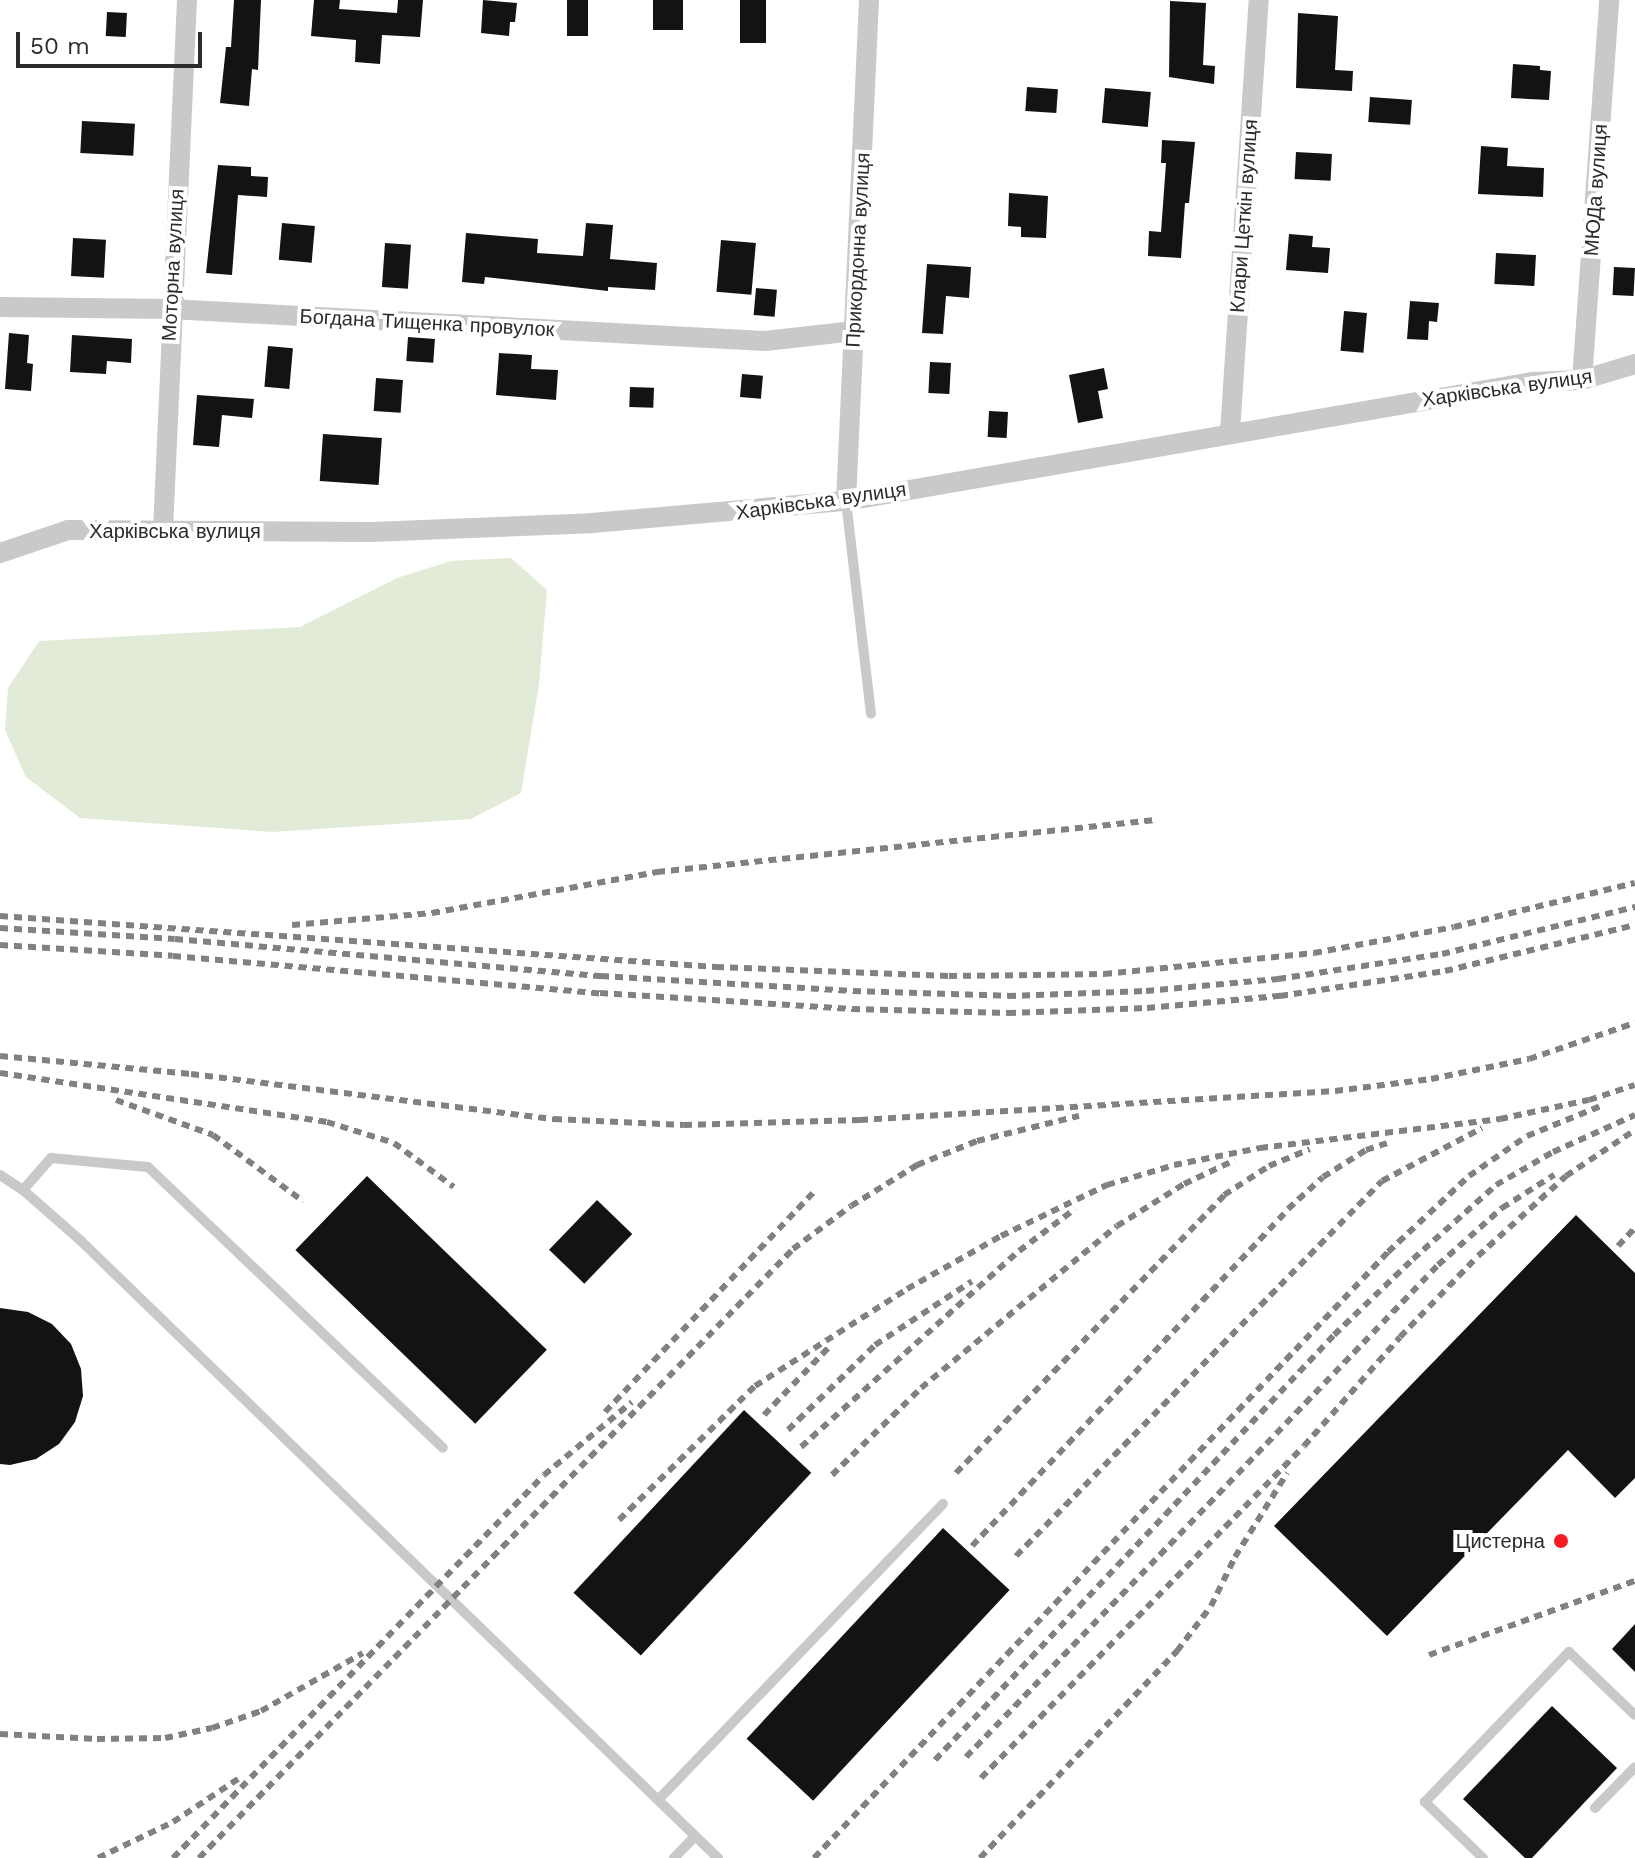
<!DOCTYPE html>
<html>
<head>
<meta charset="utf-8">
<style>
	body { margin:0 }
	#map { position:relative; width:1635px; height:1858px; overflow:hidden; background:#fff; font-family:"Work Sans",sans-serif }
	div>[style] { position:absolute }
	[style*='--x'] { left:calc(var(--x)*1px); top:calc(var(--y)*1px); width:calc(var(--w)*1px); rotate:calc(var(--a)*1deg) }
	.green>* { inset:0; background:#e1ebd7 }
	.building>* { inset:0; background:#131313; transform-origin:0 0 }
	.service>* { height:10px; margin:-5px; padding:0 5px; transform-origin:5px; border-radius:5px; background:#c9c9c9 }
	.minor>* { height:20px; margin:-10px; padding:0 10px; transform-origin:10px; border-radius:10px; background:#c9c9c9 }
	.rail>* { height:6px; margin-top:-3px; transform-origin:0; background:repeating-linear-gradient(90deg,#818181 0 8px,transparent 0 14px) }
	.dots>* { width:22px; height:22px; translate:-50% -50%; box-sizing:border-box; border:4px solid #fff; border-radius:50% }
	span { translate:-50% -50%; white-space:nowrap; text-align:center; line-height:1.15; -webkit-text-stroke:8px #fff; paint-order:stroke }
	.street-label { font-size:20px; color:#2c2c2c }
	.poi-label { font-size:20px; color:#2c2c2c }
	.right { translate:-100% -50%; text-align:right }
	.scale { position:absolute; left:16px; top:32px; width:186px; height:36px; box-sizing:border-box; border:4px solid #2c2c2c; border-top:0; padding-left:10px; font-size:24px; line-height:28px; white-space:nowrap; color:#2c2c2c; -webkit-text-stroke:6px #fff; paint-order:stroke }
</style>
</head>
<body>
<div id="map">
	<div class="green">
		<div style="clip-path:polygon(511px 558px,547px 590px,539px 684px,521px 793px,471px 819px,272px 832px,80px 818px,26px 777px,5px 730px,8px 688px,39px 641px,300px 627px,397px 578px,451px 561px)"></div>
	</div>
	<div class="building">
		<div style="clip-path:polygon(234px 0,261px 0,258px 70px,252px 69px,249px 106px,220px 103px,226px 47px,231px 47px)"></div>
		<div style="clip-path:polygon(314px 0,340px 0,339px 9px,397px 13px,398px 0,423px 0,420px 37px,382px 35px,380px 64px,355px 62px,356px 40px,311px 36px)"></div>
		<div style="clip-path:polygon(483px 0,517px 3px,515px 22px,510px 22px,509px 36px,481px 33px)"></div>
		<div style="left:567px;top:0;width:21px;height:36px"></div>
		<div style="left:653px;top:0;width:30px;height:30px"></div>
		<div style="left:740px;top:0;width:26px;height:43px"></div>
		<div style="clip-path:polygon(1170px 1px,1206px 3px,1203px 65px,1215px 66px,1214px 84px,1169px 77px)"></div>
		<div style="left:107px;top:12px;width:20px;height:24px;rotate:3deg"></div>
		<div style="clip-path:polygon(1298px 13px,1338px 16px,1335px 70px,1353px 71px,1352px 91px,1296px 88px)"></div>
		<div style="clip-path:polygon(1513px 64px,1540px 66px,1540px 70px,1551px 71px,1549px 100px,1511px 98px)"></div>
		<div style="left:1027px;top:87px;width:31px;height:24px;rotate:4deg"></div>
		<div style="left:1105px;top:88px;width:46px;height:35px;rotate:5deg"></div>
		<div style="left:1370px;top:97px;width:42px;height:25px;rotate:4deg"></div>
		<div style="left:82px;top:121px;width:53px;height:32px;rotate:3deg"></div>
		<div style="clip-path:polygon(1162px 140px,1195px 142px,1189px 203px,1185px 203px,1181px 258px,1148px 256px,1149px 231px,1161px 232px,1166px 163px,1161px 163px)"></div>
		<div style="clip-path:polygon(1481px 146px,1508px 148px,1507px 166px,1544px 168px,1543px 197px,1478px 194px)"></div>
		<div style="left:1296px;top:152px;width:36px;height:27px;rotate:3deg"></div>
		<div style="clip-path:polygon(218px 165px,251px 167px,251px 176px,268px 177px,267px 197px,238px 195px,232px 275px,206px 273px)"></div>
		<div style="clip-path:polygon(1009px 193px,1048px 196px,1046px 238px,1021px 237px,1021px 227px,1008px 226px)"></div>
		<div style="left:282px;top:223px;width:33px;height:37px;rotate:5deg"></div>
		<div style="clip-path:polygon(586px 223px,613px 225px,610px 259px,657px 263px,655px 290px,608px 287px,608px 291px,485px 277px,484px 284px,462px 282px,466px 233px,538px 239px,537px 253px,583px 256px)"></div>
		<div style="clip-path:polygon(1289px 234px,1313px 236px,1312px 247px,1330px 248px,1328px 273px,1286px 270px)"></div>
		<div style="left:73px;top:238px;width:33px;height:38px;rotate:3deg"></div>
		<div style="left:721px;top:240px;width:35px;height:52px;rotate:5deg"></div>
		<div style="left:385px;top:243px;width:26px;height:44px;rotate:4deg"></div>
		<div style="left:1496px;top:253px;width:40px;height:31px;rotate:3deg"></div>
		<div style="clip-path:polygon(927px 264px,971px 267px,969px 298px,946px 296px,943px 334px,922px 333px)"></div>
		<div style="left:1614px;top:267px;width:21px;height:28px;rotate:3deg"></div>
		<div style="left:756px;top:288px;width:21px;height:27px;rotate:5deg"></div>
		<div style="clip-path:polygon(1410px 301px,1439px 303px,1437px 322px,1429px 321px,1428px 340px,1407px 339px)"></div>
		<div style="left:1344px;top:311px;width:23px;height:40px;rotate:5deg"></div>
		<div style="clip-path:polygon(9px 333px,29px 335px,27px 363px,33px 364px,31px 391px,5px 389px)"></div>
		<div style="clip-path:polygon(72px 335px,132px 339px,131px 363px,107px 361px,106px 374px,70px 372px)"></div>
		<div style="left:408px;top:337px;width:27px;height:24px;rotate:4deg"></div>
		<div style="left:268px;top:346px;width:25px;height:41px;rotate:5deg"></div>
		<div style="clip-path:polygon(499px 353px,532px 355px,531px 369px,558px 370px,556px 400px,496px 395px)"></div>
		<div style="left:930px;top:362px;width:21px;height:31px;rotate:3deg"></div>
		<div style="clip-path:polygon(1104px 368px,1108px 389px,1098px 391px,1103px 418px,1078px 423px,1069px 375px)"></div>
		<div style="left:742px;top:374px;width:21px;height:23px;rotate:5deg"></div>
		<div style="left:376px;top:378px;width:27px;height:33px;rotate:4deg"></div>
		<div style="left:630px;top:387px;width:24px;height:20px;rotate:2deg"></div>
		<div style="clip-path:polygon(197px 395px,254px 399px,252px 418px,222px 415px,219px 447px,193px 445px)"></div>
		<div style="left:989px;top:411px;width:19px;height:26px;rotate:3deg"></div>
		<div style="left:323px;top:434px;width:59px;height:47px;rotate:4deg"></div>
		<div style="left:367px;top:1176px;width:250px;height:103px;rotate:44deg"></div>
		<div style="left:597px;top:1200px;width:49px;height:69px;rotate:44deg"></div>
		<div style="clip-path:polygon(1576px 1215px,1635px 1273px,1635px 1478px,1615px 1498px,1568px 1450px,1387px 1636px,1274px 1526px)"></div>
		<div style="clip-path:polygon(0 1308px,28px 1312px,52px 1324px,71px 1344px,81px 1369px,83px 1396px,75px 1422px,59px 1444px,36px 1459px,10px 1465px,0 1464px)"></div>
		<div style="left:744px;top:1410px;width:92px;height:250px;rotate:43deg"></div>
		<div style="left:943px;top:1528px;width:91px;height:288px;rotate:43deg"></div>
		<div style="clip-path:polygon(1635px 1624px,1635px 1672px,1612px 1649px)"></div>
		<div style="clip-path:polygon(1552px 1706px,1617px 1768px,1532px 1858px,1525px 1858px,1463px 1799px)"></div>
	</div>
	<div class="service">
		<div style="--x:846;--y:501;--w:214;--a:83.3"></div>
		<div style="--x:0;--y:1175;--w:27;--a:33"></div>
		<div style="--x:23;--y:1190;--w:77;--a:41.3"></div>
		<div style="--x:81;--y:1241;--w:887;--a:44.09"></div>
		<div style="--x:23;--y:1190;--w:43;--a:-48.8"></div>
		<div style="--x:51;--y:1158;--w:97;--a:5.3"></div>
		<div style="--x:148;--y:1167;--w:407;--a:43.6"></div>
		<div style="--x:658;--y:1800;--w:411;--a:-46.1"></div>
		<div style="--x:1595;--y:1808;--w:57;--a:-45.7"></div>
		<div style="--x:674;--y:1858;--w:30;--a:-46"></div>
		<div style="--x:1483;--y:1858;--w:81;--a:-136"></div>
		<div style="--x:1425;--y:1802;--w:208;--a:-46.2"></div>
		<div style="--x:1569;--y:1652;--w:91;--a:43.7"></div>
	</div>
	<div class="minor">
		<div style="--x:0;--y:307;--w:170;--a:0.7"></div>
		<div style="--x:170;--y:309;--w:596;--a:3.08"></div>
		<div style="--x:765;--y:341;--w:90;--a:-6.4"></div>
		<div style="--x:1582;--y:380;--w:381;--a:-85.9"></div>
		<div style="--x:1230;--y:432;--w:433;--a:-86.2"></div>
		<div style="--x:846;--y:501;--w:502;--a:-87.37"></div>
		<div style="--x:163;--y:530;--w:531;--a:-87.41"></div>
		<div style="--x:0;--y:553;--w:72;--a:-18.7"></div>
		<div style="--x:68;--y:530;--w:304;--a:0.4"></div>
		<div style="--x:372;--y:532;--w:220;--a:-2.3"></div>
		<div style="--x:592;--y:523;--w:255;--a:-5"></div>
		<div style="--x:846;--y:501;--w:696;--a:-9.84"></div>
		<div style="--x:1532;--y:382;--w:50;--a:-2.3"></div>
		<div style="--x:1582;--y:380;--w:55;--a:-16.8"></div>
	</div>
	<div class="rail">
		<div style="--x:0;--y:916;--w:718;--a:4.07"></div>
		<div style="--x:716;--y:967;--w:233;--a:2.2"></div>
		<div style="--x:949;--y:976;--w:155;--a:-0.7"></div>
		<div style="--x:1104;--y:974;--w:211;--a:-5.7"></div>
		<div style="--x:1314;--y:953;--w:142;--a:-10.5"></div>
		<div style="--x:1454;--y:927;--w:186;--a:-13.7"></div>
		<div style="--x:292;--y:925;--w:141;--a:-4.9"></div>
		<div style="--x:432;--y:913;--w:229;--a:-10.3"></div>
		<div style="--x:657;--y:872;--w:501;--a:-5.96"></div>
		<div style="--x:0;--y:928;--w:175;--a:3.6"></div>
		<div style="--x:175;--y:939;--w:428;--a:5"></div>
		<div style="--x:601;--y:976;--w:252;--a:3.4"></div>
		<div style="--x:853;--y:991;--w:155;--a:1.8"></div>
		<div style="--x:1008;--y:996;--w:138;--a:-2.1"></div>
		<div style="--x:1146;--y:991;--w:133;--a:-5.2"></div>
		<div style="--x:1278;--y:979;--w:166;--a:-8.7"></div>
		<div style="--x:1442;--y:954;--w:199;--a:-13.7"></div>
		<div style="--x:0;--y:945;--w:173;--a:3.6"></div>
		<div style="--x:173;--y:956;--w:429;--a:5"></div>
		<div style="--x:600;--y:993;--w:253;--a:3.6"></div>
		<div style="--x:852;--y:1009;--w:156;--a:1.5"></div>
		<div style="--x:1008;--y:1013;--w:139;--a:-2.1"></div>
		<div style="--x:1147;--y:1008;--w:134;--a:-5.2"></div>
		<div style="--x:1280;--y:996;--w:167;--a:-8.6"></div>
		<div style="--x:1445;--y:971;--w:195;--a:-13.6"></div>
		<div style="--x:0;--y:1056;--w:192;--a:5.4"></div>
		<div style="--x:191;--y:1074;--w:366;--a:7.1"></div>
		<div style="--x:554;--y:1119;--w:130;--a:2.6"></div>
		<div style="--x:684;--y:1125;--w:176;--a:-1.6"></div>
		<div style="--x:860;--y:1120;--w:476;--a:-3.5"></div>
		<div style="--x:1335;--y:1091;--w:97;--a:-7.1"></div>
		<div style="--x:1431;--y:1079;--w:100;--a:-11.5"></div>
		<div style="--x:1529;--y:1059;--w:112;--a:-18.8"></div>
		<div style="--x:0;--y:1073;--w:331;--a:8.5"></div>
		<div style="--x:327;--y:1122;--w:70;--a:17.4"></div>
		<div style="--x:394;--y:1143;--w:74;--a:36.3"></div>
		<div style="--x:116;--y:1100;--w:103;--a:19.8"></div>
		<div style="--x:213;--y:1135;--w:112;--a:36.3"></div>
		<div style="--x:1618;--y:1246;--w:25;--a:-47"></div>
		<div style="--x:605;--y:1412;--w:303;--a:-46.5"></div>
		<div style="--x:764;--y:1415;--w:95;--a:-46.3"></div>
		<div style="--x:788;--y:1430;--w:122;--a:-44.3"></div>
		<div style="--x:875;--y:1345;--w:116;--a:-33.4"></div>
		<div style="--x:801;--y:1447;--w:293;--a:-42"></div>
		<div style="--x:1019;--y:1251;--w:70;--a:-36.9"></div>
		<div style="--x:956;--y:1473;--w:386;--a:-46"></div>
		<div style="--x:1224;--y:1195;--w:54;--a:-32.8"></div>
		<div style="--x:1269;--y:1166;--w:44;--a:-22.5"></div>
		<div style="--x:832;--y:1475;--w:124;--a:-44.3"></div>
		<div style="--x:921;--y:1388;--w:254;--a:-39.6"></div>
		<div style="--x:1117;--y:1226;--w:79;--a:-32.1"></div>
		<div style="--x:1184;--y:1184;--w:56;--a:-25.2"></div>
		<div style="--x:619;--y:1520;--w:191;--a:-44.6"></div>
		<div style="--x:755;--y:1386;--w:180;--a:-32.5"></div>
		<div style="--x:907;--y:1289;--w:108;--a:-29.4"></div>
		<div style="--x:1001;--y:1236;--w:118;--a:-25.7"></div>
		<div style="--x:1107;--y:1185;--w:70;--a:-16.6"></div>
		<div style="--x:1174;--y:1165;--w:88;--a:-11.2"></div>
		<div style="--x:1260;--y:1148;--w:242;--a:-6.9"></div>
		<div style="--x:1500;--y:1119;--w:91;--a:-12.1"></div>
		<div style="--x:1589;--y:1100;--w:48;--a:-18.1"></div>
		<div style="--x:972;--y:1546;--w:462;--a:-46.8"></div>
		<div style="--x:1288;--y:1209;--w:47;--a:-42.4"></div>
		<div style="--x:1323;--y:1177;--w:51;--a:-32.1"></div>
		<div style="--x:1366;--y:1150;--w:26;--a:-18"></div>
		<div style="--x:1016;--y:1556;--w:524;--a:-45.7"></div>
		<div style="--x:1382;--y:1181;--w:113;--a:-27.9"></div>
		<div style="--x:1429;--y:1655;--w:219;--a:-19.8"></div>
		<div style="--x:0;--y:1734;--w:97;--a:3"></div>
		<div style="--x:97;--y:1739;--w:68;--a:-0.8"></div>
		<div style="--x:165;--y:1738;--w:48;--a:-12"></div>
		<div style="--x:212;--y:1728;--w:52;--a:-19.1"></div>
		<div style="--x:261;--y:1711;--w:117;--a:-29.6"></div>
		<div style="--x:966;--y:1757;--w:682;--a:-46.19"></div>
		<div style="--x:1438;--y:1265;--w:86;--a:-41.7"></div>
		<div style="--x:1502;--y:1208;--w:62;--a:-32.4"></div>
		<div style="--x:935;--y:1760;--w:583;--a:-46.81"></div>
		<div style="--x:1334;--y:1335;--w:110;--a:-43.9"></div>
		<div style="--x:1413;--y:1259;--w:111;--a:-41.7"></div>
		<div style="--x:1496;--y:1185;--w:66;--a:-30.1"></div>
		<div style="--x:1553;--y:1152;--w:90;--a:-24.3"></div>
		<div style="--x:981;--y:1778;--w:463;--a:-45.8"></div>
		<div style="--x:1304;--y:1446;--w:145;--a:-48.6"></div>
		<div style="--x:1400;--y:1337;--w:112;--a:-46.1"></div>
		<div style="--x:1478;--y:1256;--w:119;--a:-42.3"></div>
		<div style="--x:1566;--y:1176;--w:83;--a:-33.7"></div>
		<div style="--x:98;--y:1858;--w:83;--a:-25.6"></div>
		<div style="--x:173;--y:1822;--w:82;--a:-33.5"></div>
		<div style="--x:173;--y:1858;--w:533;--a:-45.91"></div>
		<div style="--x:544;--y:1475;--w:114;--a:-39.7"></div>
		<div style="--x:199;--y:1858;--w:851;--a:-45.71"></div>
		<div style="--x:793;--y:1249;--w:72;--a:-36.6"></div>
		<div style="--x:851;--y:1206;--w:78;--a:-31.8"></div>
		<div style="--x:917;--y:1165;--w:65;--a:-21.8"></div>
		<div style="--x:977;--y:1141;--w:105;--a:-13.8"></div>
		<div style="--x:814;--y:1858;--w:835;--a:-46.55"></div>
		<div style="--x:1388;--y:1252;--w:111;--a:-43.2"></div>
		<div style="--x:1469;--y:1176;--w:70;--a:-34.6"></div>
		<div style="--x:1527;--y:1136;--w:80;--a:-22.1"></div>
		<div style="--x:980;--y:1858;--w:286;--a:-46.4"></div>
		<div style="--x:1177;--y:1651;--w:56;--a:-52.9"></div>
		<div style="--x:1211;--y:1606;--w:55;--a:-63.9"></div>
		<div style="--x:1235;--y:1557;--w:99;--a:-58.2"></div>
	</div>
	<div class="dots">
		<div style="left:1561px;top:1541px;background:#f61b22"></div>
	</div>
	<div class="street-label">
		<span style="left:1596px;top:190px;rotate:-86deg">МЮДа вулиця</span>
		<span style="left:1244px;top:216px;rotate:-86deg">Клари Цеткін вулиця</span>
		<span style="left:858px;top:250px;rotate:-87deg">Прикордонна вулиця</span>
		<span style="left:173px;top:265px;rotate:-87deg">Моторна вулиця</span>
		<span style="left:427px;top:323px;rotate:3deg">Богдана Тищенка провулок</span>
		<span style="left:1507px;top:388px;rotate:-8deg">Харківська вулиця</span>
		<span style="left:821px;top:501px;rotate:-8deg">Харківська вулиця</span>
		<span style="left:175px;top:531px">Харківська вулиця</span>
	</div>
	<div class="poi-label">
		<span class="right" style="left:1545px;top:1541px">Цистерна</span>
	</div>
	<div class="scale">50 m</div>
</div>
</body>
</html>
